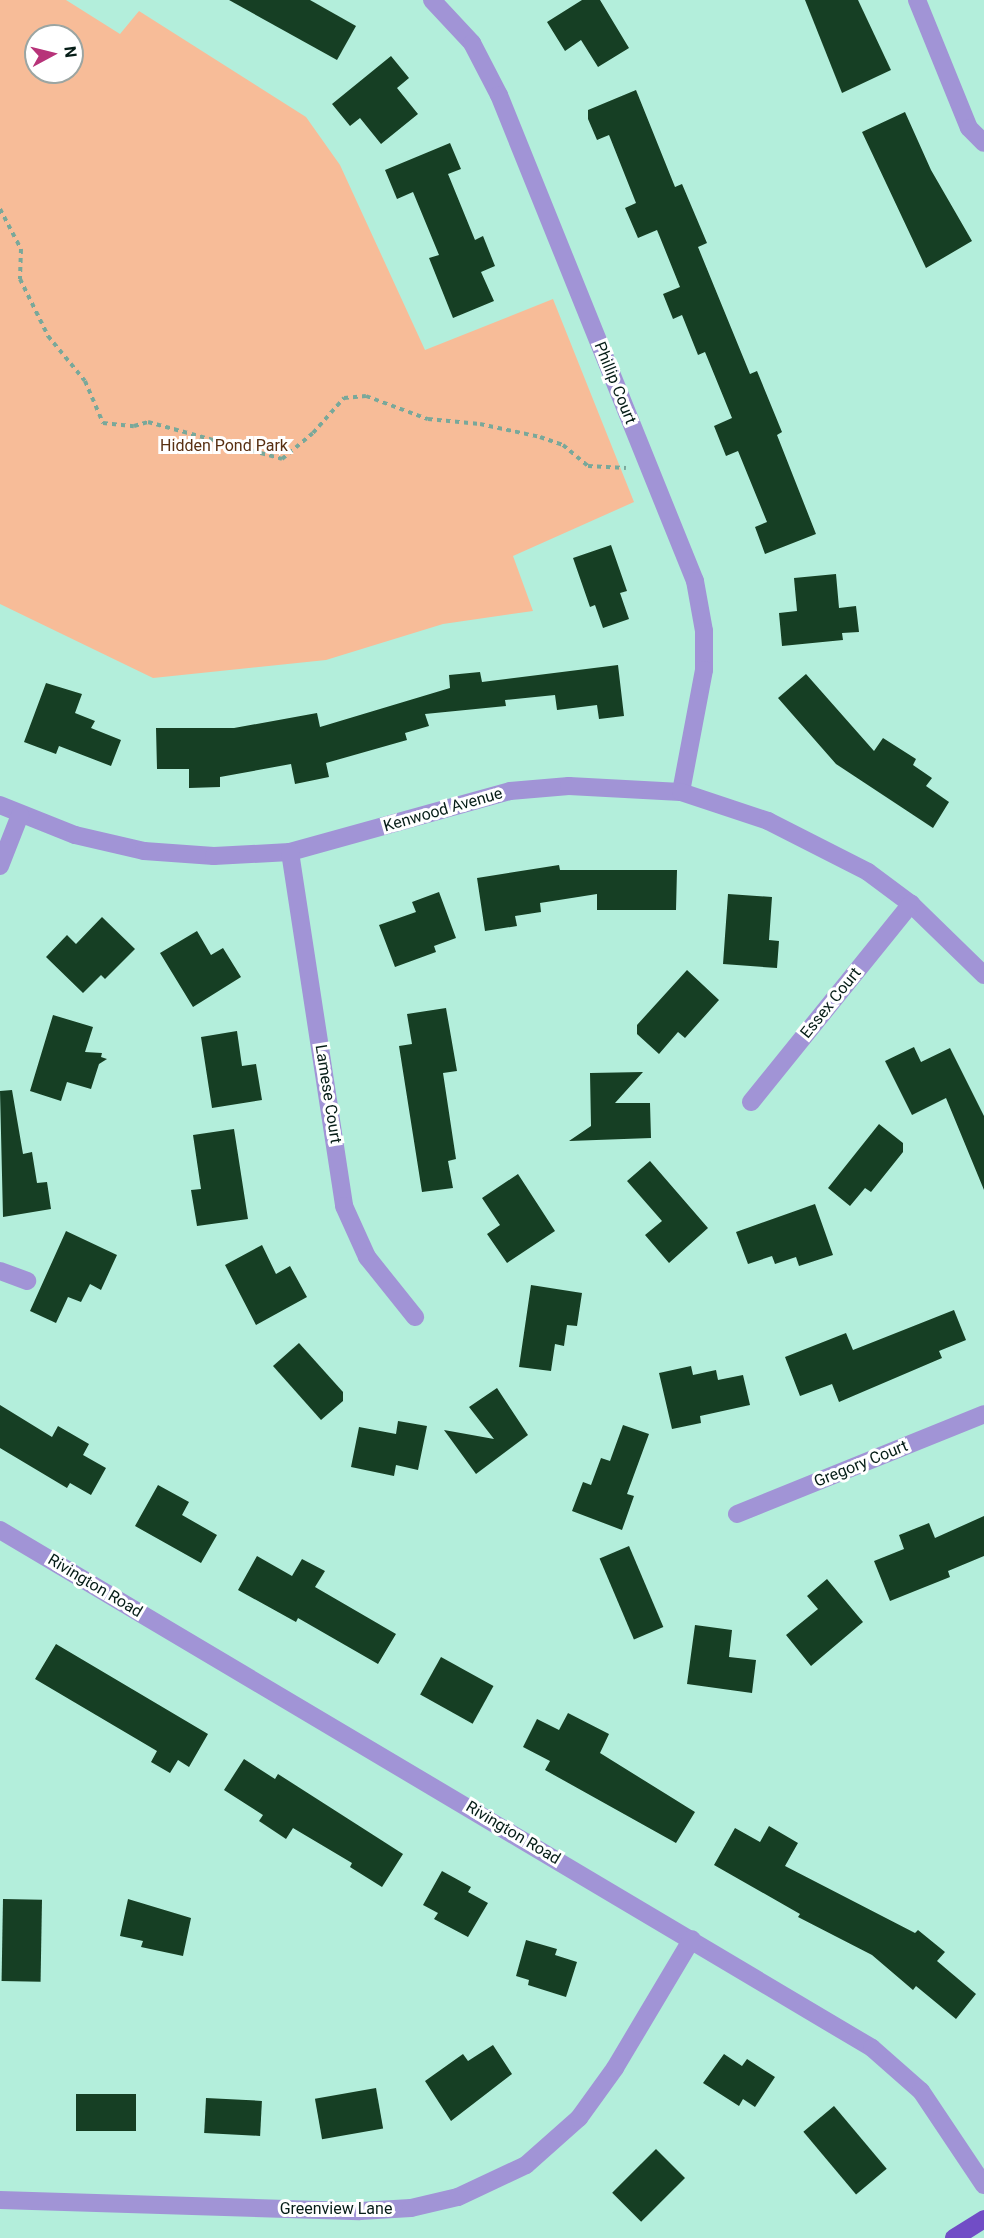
<!DOCTYPE html>
<html>
<head>
<meta charset="utf-8">
<style>
	body { margin:0 }
	#map { position:relative; width:984px; height:2238px; overflow:hidden; background:#b3eedb; font-family:Roboto,sans-serif }
	div>[style] { position:absolute }
	[style*='--x'] { left:calc(var(--x)*1px); top:calc(var(--y)*1px); width:calc(var(--w)*1px); rotate:calc(var(--a)*1deg) }
	.green>* { inset:0; background:#f7bc98 }
	.building>* { inset:0; background:#163f24; transform-origin:0 0 }
	.path>* { height:4px; margin-top:-2px; transform-origin:0; background:repeating-linear-gradient(90deg,#79a89a 0 4.5px,transparent 0 9px) }
	.minor>* { height:18px; margin:-9px; padding:0 9px; transform-origin:9px; border-radius:9px; background:#a194d6 }
	.major>* { height:18px; margin:-9px; padding:0 9px; transform-origin:9px; border-radius:9px; background:#714dc6 }
	span { translate:-50% -50%; white-space:nowrap; text-align:center; line-height:1.15; -webkit-text-stroke:6px #fff; paint-order:stroke }
	.street-label { font-size:16px; color:#061d17 }
	.park-label { font-size:16px; color:#582f12 }
	.north { position:absolute; left:24px; top:24px; width:60px; height:60px; box-sizing:border-box; background:#fff; border:2px solid #9ba5a2; border-radius:50%; rotate:83deg; font-size:16px; font-weight:700; line-height:24px; text-align:center; color:#061d17 }
	.north::after { content:''; display:block; margin:auto; width:21px; height:27px; background:#b73379; clip-path:polygon(50% 0,100% 100%,50% 72%,0 100%) }
</style>
</head>
<body>
<div id="map">
	<div class="green">
		<div style="clip-path:polygon(evenodd,0 0,66px 0,120px 34px,139px 11px,306px 117px,340px 165px,425px 350px,553px 299px,634px 502px,513px 556px,533px 611px,443px 624px,326px 660px,153px 678px,0 604px,0 0,36px 36px,72px 36px,72px 72px,36px 72px,36px 36px)"></div>
	</div>
	<div class="building">
		<div style="clip-path:polygon(229px 0,310px 0,356px 26px,337px 60px)"></div>
		<div style="clip-path:polygon(582px 0,600px 0,629px 48px,598px 67px,581px 40px,565px 51px,547px 22px)"></div>
		<div style="clip-path:polygon(805px 0,858px 0,891px 70px,842px 93px)"></div>
		<div style="clip-path:polygon(391px 56px,409px 78px,397px 88px,418px 114px,381px 144px,360px 118px,350px 126px,332px 104px)"></div>
		<div style="clip-path:polygon(636px 90px,675px 187px,682px 184px,707px 243px,698px 247px,750px 374px,757px 371px,782px 432px,777px 435px,816px 534px,765px 554px,755px 527px,767px 522px,738px 451px,726px 456px,714px 426px,732px 418px,705px 352px,698px 355px,682px 315px,673px 319px,663px 294px,680px 287px,657px 230px,638px 238px,625px 208px,636px 203px,609px 135px,597px 140px,588px 119px,588px 110px)"></div>
		<div style="clip-path:polygon(905px 112px,931px 170px,972px 241px,926px 268px,862px 132px)"></div>
		<div style="clip-path:polygon(450px 143px,461px 169px,448px 174px,475px 240px,483px 236px,495px 266px,481px 272px,494px 301px,453px 318px,429px 258px,439px 255px,413px 192px,397px 199px,385px 170px)"></div>
		<div style="clip-path:polygon(611px 545px,627px 591px,620px 593px,629px 619px,603px 628px,595px 605px,590px 607px,573px 558px)"></div>
		<div style="clip-path:polygon(836px 574px,839px 608px,856px 606px,859px 632px,842px 633px,843px 640px,782px 646px,779px 613px,797px 611px,794px 578px)"></div>
		<div style="clip-path:polygon(618px 665px,624px 716px,599px 719px,597px 705px,557px 710px,555px 695px,505px 700px,506px 706px,425px 714px,429px 726px,405px 733px,407px 740px,326px 763px,329px 777px,295px 784px,291px 764px,220px 777px,220px 787px,189px 788px,189px 769px,157px 769px,156px 728px,234px 728px,317px 713px,320px 727px,450px 688px,449px 675px,480px 672px,482px 682px)"></div>
		<div style="clip-path:polygon(806px 674px,874px 751px,883px 738px,916px 759px,913px 765px,932px 778px,926px 786px,949px 802px,933px 828px,836px 764px,778px 698px)"></div>
		<div style="clip-path:polygon(46px 683px,82px 694px,75px 713px,95px 721px,91px 728px,121px 740px,111px 766px,59px 746px,56px 754px,24px 742px)"></div>
		<div style="clip-path:polygon(559px 865px,560px 870px,677px 870px,676px 910px,597px 910px,597px 894px,540px 903px,541px 912px,515px 916px,517px 926px,485px 931px,477px 878px)"></div>
		<div style="clip-path:polygon(439px 892px,456px 938px,434px 946px,436px 952px,395px 967px,379px 925px,416px 912px,412px 902px)"></div>
		<div style="clip-path:polygon(728px 894px,772px 897px,769px 940px,779px 941px,777px 968px,723px 964px)"></div>
		<div style="clip-path:polygon(102px 917px,135px 949px,105px 979px,101px 975px,83px 993px,46px 957px,67px 935px,76px 944px)"></div>
		<div style="clip-path:polygon(197px 931px,211px 955px,223px 948px,241px 977px,193px 1007px,160px 953px)"></div>
		<div style="clip-path:polygon(687px 970px,719px 1000px,685px 1038px,678px 1032px,659px 1054px,637px 1034px,637px 1025px)"></div>
		<div style="clip-path:polygon(446px 1008px,457px 1071px,443px 1073px,456px 1159px,448px 1161px,453px 1188px,422px 1192px,399px 1046px,412px 1044px,407px 1014px)"></div>
		<div style="clip-path:polygon(53px 1015px,93px 1027px,85px 1052px,102px 1053px,101px 1057px,107px 1059px,99px 1064px,91px 1089px,67px 1082px,61px 1101px,30px 1091px)"></div>
		<div style="clip-path:polygon(237px 1031px,242px 1066px,256px 1064px,262px 1100px,212px 1108px,201px 1037px)"></div>
		<div style="clip-path:polygon(914px 1047px,921px 1062px,950px 1048px,984px 1116px,984px 1190px,946px 1098px,912px 1115px,885px 1061px)"></div>
		<div style="clip-path:polygon(643px 1072px,615px 1103px,650px 1103px,651px 1138px,569px 1141px,591px 1126px,590px 1073px)"></div>
		<div style="clip-path:polygon(12px 1090px,23px 1154px,32px 1152px,37px 1183px,47px 1182px,51px 1209px,3px 1217px,0 1091px)"></div>
		<div style="clip-path:polygon(879px 1124px,903px 1143px,903px 1152px,871px 1192px,865px 1188px,850px 1206px,828px 1188px)"></div>
		<div style="clip-path:polygon(234px 1129px,248px 1219px,197px 1226px,191px 1190px,201px 1189px,193px 1135px)"></div>
		<div style="clip-path:polygon(650px 1161px,708px 1228px,669px 1263px,645px 1235px,662px 1221px,627px 1181px)"></div>
		<div style="clip-path:polygon(518px 1174px,555px 1231px,507px 1263px,487px 1234px,500px 1225px,482px 1198px)"></div>
		<div style="clip-path:polygon(815px 1204px,833px 1255px,799px 1266px,796px 1257px,775px 1264px,772px 1256px,748px 1264px,736px 1232px)"></div>
		<div style="clip-path:polygon(66px 1231px,117px 1255px,101px 1290px,90px 1284px,81px 1302px,68px 1297px,56px 1323px,30px 1311px)"></div>
		<div style="clip-path:polygon(262px 1245px,276px 1274px,290px 1266px,307px 1297px,256px 1325px,225px 1265px)"></div>
		<div style="clip-path:polygon(531px 1285px,582px 1293px,577px 1326px,567px 1325px,564px 1346px,555px 1344px,551px 1371px,519px 1367px)"></div>
		<div style="clip-path:polygon(954px 1310px,966px 1340px,939px 1351px,942px 1358px,839px 1402px,832px 1384px,800px 1396px,785px 1357px,846px 1333px,853px 1350px)"></div>
		<div style="clip-path:polygon(299px 1343px,343px 1392px,343px 1401px,321px 1420px,273px 1366px)"></div>
		<div style="clip-path:polygon(691px 1366px,693px 1375px,716px 1370px,718px 1380px,743px 1375px,750px 1405px,700px 1416px,701px 1423px,672px 1429px,659px 1373px)"></div>
		<div style="clip-path:polygon(497px 1388px,528px 1435px,476px 1474px,444px 1430px,494px 1439px,469px 1407px)"></div>
		<div style="clip-path:polygon(0 1405px,52px 1437px,58px 1426px,89px 1444px,83px 1455px,106px 1468px,91px 1495px,70px 1483px,67px 1488px,0 1448px)"></div>
		<div style="clip-path:polygon(398px 1421px,427px 1426px,418px 1470px,396px 1465px,394px 1476px,351px 1467px,359px 1427px,396px 1434px)"></div>
		<div style="clip-path:polygon(623px 1425px,649px 1434px,627px 1494px,634px 1496px,622px 1530px,572px 1511px,583px 1482px,591px 1485px,601px 1458px,610px 1461px)"></div>
		<div style="clip-path:polygon(158px 1485px,189px 1502px,182px 1515px,217px 1535px,201px 1563px,135px 1526px)"></div>
		<div style="clip-path:polygon(984px 1516px,984px 1556px,948px 1571px,950px 1577px,890px 1601px,874px 1561px,904px 1549px,899px 1535px,929px 1523px,935px 1538px)"></div>
		<div style="left:629px;top:1546px;width:88px;height:32px;rotate:67deg"></div>
		<div style="clip-path:polygon(257px 1556px,292px 1576px,302px 1559px,325px 1571px,315px 1587px,396px 1634px,378px 1664px,298px 1618px,296px 1622px,238px 1590px)"></div>
		<div style="clip-path:polygon(827px 1579px,863px 1622px,811px 1666px,786px 1635px,818px 1609px,807px 1596px)"></div>
		<div style="clip-path:polygon(695px 1625px,732px 1630px,729px 1657px,756px 1660px,752px 1693px,687px 1684px)"></div>
		<div style="clip-path:polygon(56px 1644px,208px 1734px,189px 1767px,178px 1760px,170px 1773px,151px 1762px,157px 1751px,35px 1679px)"></div>
		<div style="left:441px;top:1657px;width:60px;height:43px;rotate:29deg"></div>
		<div style="clip-path:polygon(568px 1713px,609px 1734px,600px 1753px,695px 1812px,676px 1843px,545px 1770px,550px 1761px,523px 1747px,537px 1719px,559px 1730px)"></div>
		<div style="clip-path:polygon(244px 1759px,275px 1779px,278px 1774px,403px 1854px,382px 1887px,350px 1867px,352px 1863px,293px 1828px,286px 1839px,259px 1821px,263px 1815px,224px 1790px)"></div>
		<div style="clip-path:polygon(769px 1826px,798px 1843px,785px 1866px,915px 1933px,918px 1930px,945px 1952px,937px 1961px,976px 1994px,956px 2019px,916px 1986px,913px 1990px,872px 1955px,798px 1917px,800px 1914px,714px 1865px,735px 1828px,760px 1842px)"></div>
		<div style="clip-path:polygon(442px 1871px,471px 1887px,468px 1892px,488px 1903px,468px 1937px,434px 1919px,438px 1913px,423px 1905px)"></div>
		<div style="left:3px;top:1899px;width:39px;height:82px;rotate:1deg"></div>
		<div style="clip-path:polygon(128px 1899px,191px 1918px,183px 1956px,141px 1947px,143px 1941px,120px 1936px)"></div>
		<div style="clip-path:polygon(526px 1940px,557px 1949px,555px 1955px,577px 1962px,566px 1997px,528px 1985px,529px 1980px,516px 1976px)"></div>
		<div style="clip-path:polygon(493px 2045px,512px 2074px,451px 2121px,425px 2081px,463px 2054px,468px 2061px)"></div>
		<div style="clip-path:polygon(724px 2054px,742px 2066px,747px 2059px,775px 2077px,755px 2107px,743px 2099px,739px 2106px,703px 2083px)"></div>
		<div style="left:376px;top:2088px;width:41px;height:62px;rotate:80deg"></div>
		<div style="left:76px;top:2094px;width:60px;height:37px"></div>
		<div style="left:206px;top:2098px;width:56px;height:35px;rotate:3deg"></div>
		<div style="left:834px;top:2106px;width:82px;height:40px;rotate:50deg"></div>
		<div style="left:656px;top:2149px;width:41px;height:62px;rotate:45deg"></div>
	</div>
	<div class="path">
		<div style="--x:0;--y:209;--w:45;--a:62.3"></div>
		<div style="--x:21;--y:249;--w:30;--a:92"></div>
		<div style="--x:20;--y:279;--w:64;--a:63.8"></div>
		<div style="--x:48;--y:336;--w:58;--a:50.6"></div>
		<div style="--x:85;--y:381;--w:46;--a:66.8"></div>
		<div style="--x:103;--y:423;--w:31;--a:6"></div>
		<div style="--x:134;--y:426;--w:15;--a:-16"></div>
		<div style="--x:148;--y:422;--w:139;--a:15.4"></div>
		<div style="--x:282;--y:459;--w:40;--a:-40"></div>
		<div style="--x:313;--y:433;--w:47;--a:-48.5"></div>
		<div style="--x:344;--y:398;--w:22;--a:-5"></div>
		<div style="--x:366;--y:396;--w:66;--a:20.4"></div>
		<div style="--x:428;--y:419;--w:52;--a:5.5"></div>
		<div style="--x:480;--y:424;--w:61;--a:12.2"></div>
		<div style="--x:540;--y:437;--w:24;--a:19"></div>
		<div style="--x:563;--y:445;--w:33;--a:40"></div>
		<div style="--x:588;--y:466;--w:38;--a:3"></div>
	</div>
	<div class="minor">
		<div style="--x:432;--y:0;--w:59;--a:47.1"></div>
		<div style="--x:472;--y:43;--w:59;--a:62.6"></div>
		<div style="--x:499;--y:95;--w:524;--a:68.04"></div>
		<div style="--x:695;--y:581;--w:51;--a:79.8"></div>
		<div style="--x:704;--y:631;--w:39;--a:90"></div>
		<div style="--x:704;--y:670;--w:124;--a:100.7"></div>
		<div style="--x:917;--y:0;--w:138;--a:67.9"></div>
		<div style="--x:969;--y:128;--w:21;--a:45"></div>
		<div style="--x:0;--y:805;--w:81;--a:21.8"></div>
		<div style="--x:75;--y:835;--w:71;--a:13.1"></div>
		<div style="--x:144;--y:851;--w:70;--a:4.1"></div>
		<div style="--x:214;--y:856;--w:76;--a:-3"></div>
		<div style="--x:290;--y:852;--w:228;--a:-15.5"></div>
		<div style="--x:510;--y:791;--w:59;--a:-4.8"></div>
		<div style="--x:569;--y:786;--w:112;--a:3.1"></div>
		<div style="--x:681;--y:792;--w:92;--a:18.4"></div>
		<div style="--x:768;--y:821;--w:112;--a:27"></div>
		<div style="--x:868;--y:872;--w:54;--a:36.7"></div>
		<div style="--x:911;--y:904;--w:102;--a:44.2"></div>
		<div style="--x:290;--y:852;--w:358;--a:81.3"></div>
		<div style="--x:344;--y:1206;--w:56;--a:65.7"></div>
		<div style="--x:367;--y:1257;--w:77;--a:51.3"></div>
		<div style="--x:0;--y:866;--w:55;--a:-68.6"></div>
		<div style="--x:751;--y:1102;--w:255;--a:-51.1"></div>
		<div style="--x:0;--y:1271;--w:29;--a:20"></div>
		<div style="--x:737;--y:1514;--w:266;--a:-22"></div>
		<div style="--x:0;--y:1530;--w:1014;--a:30.71"></div>
		<div style="--x:872;--y:2048;--w:65;--a:41.3"></div>
		<div style="--x:921;--y:2091;--w:113;--a:56.2"></div>
		<div style="--x:0;--y:2200;--w:360;--a:1.8"></div>
		<div style="--x:360;--y:2211;--w:51;--a:-3.4"></div>
		<div style="--x:411;--y:2208;--w:48;--a:-13.2"></div>
		<div style="--x:458;--y:2197;--w:75;--a:-25.2"></div>
		<div style="--x:526;--y:2165;--w:71;--a:-41.6"></div>
		<div style="--x:579;--y:2118;--w:62;--a:-54.2"></div>
		<div style="--x:615;--y:2068;--w:150;--a:-59.2"></div>
	</div>
	<div class="major">
		<div style="--x:954;--y:2238;--w:36;--a:-32"></div>
	</div>
	<div class="street-label">
		<span style="left:615px;top:383px;rotate:68deg">Phillip Court</span>
		<span style="left:443px;top:810px;rotate:-16deg">Kenwood Avenue</span>
		<span style="left:831px;top:1003px;rotate:-51deg">Essex Court</span>
		<span style="left:328px;top:1094px;rotate:81deg">Lamese Court</span>
		<span style="left:861px;top:1464px;rotate:-22deg">Gregory Court</span>
		<span style="left:95px;top:1586px;rotate:31deg">Rivington Road</span>
		<span style="left:513px;top:1833px;rotate:31deg">Rivington Road</span>
		<span style="left:336px;top:2209px">Greenview Lane</span>
	</div>
	<div class="park-label">
		<span style="left:224px;top:446px">Hidden Pond Park</span>
	</div>
	<div class="north">N</div>
</div>
</body>
</html>
